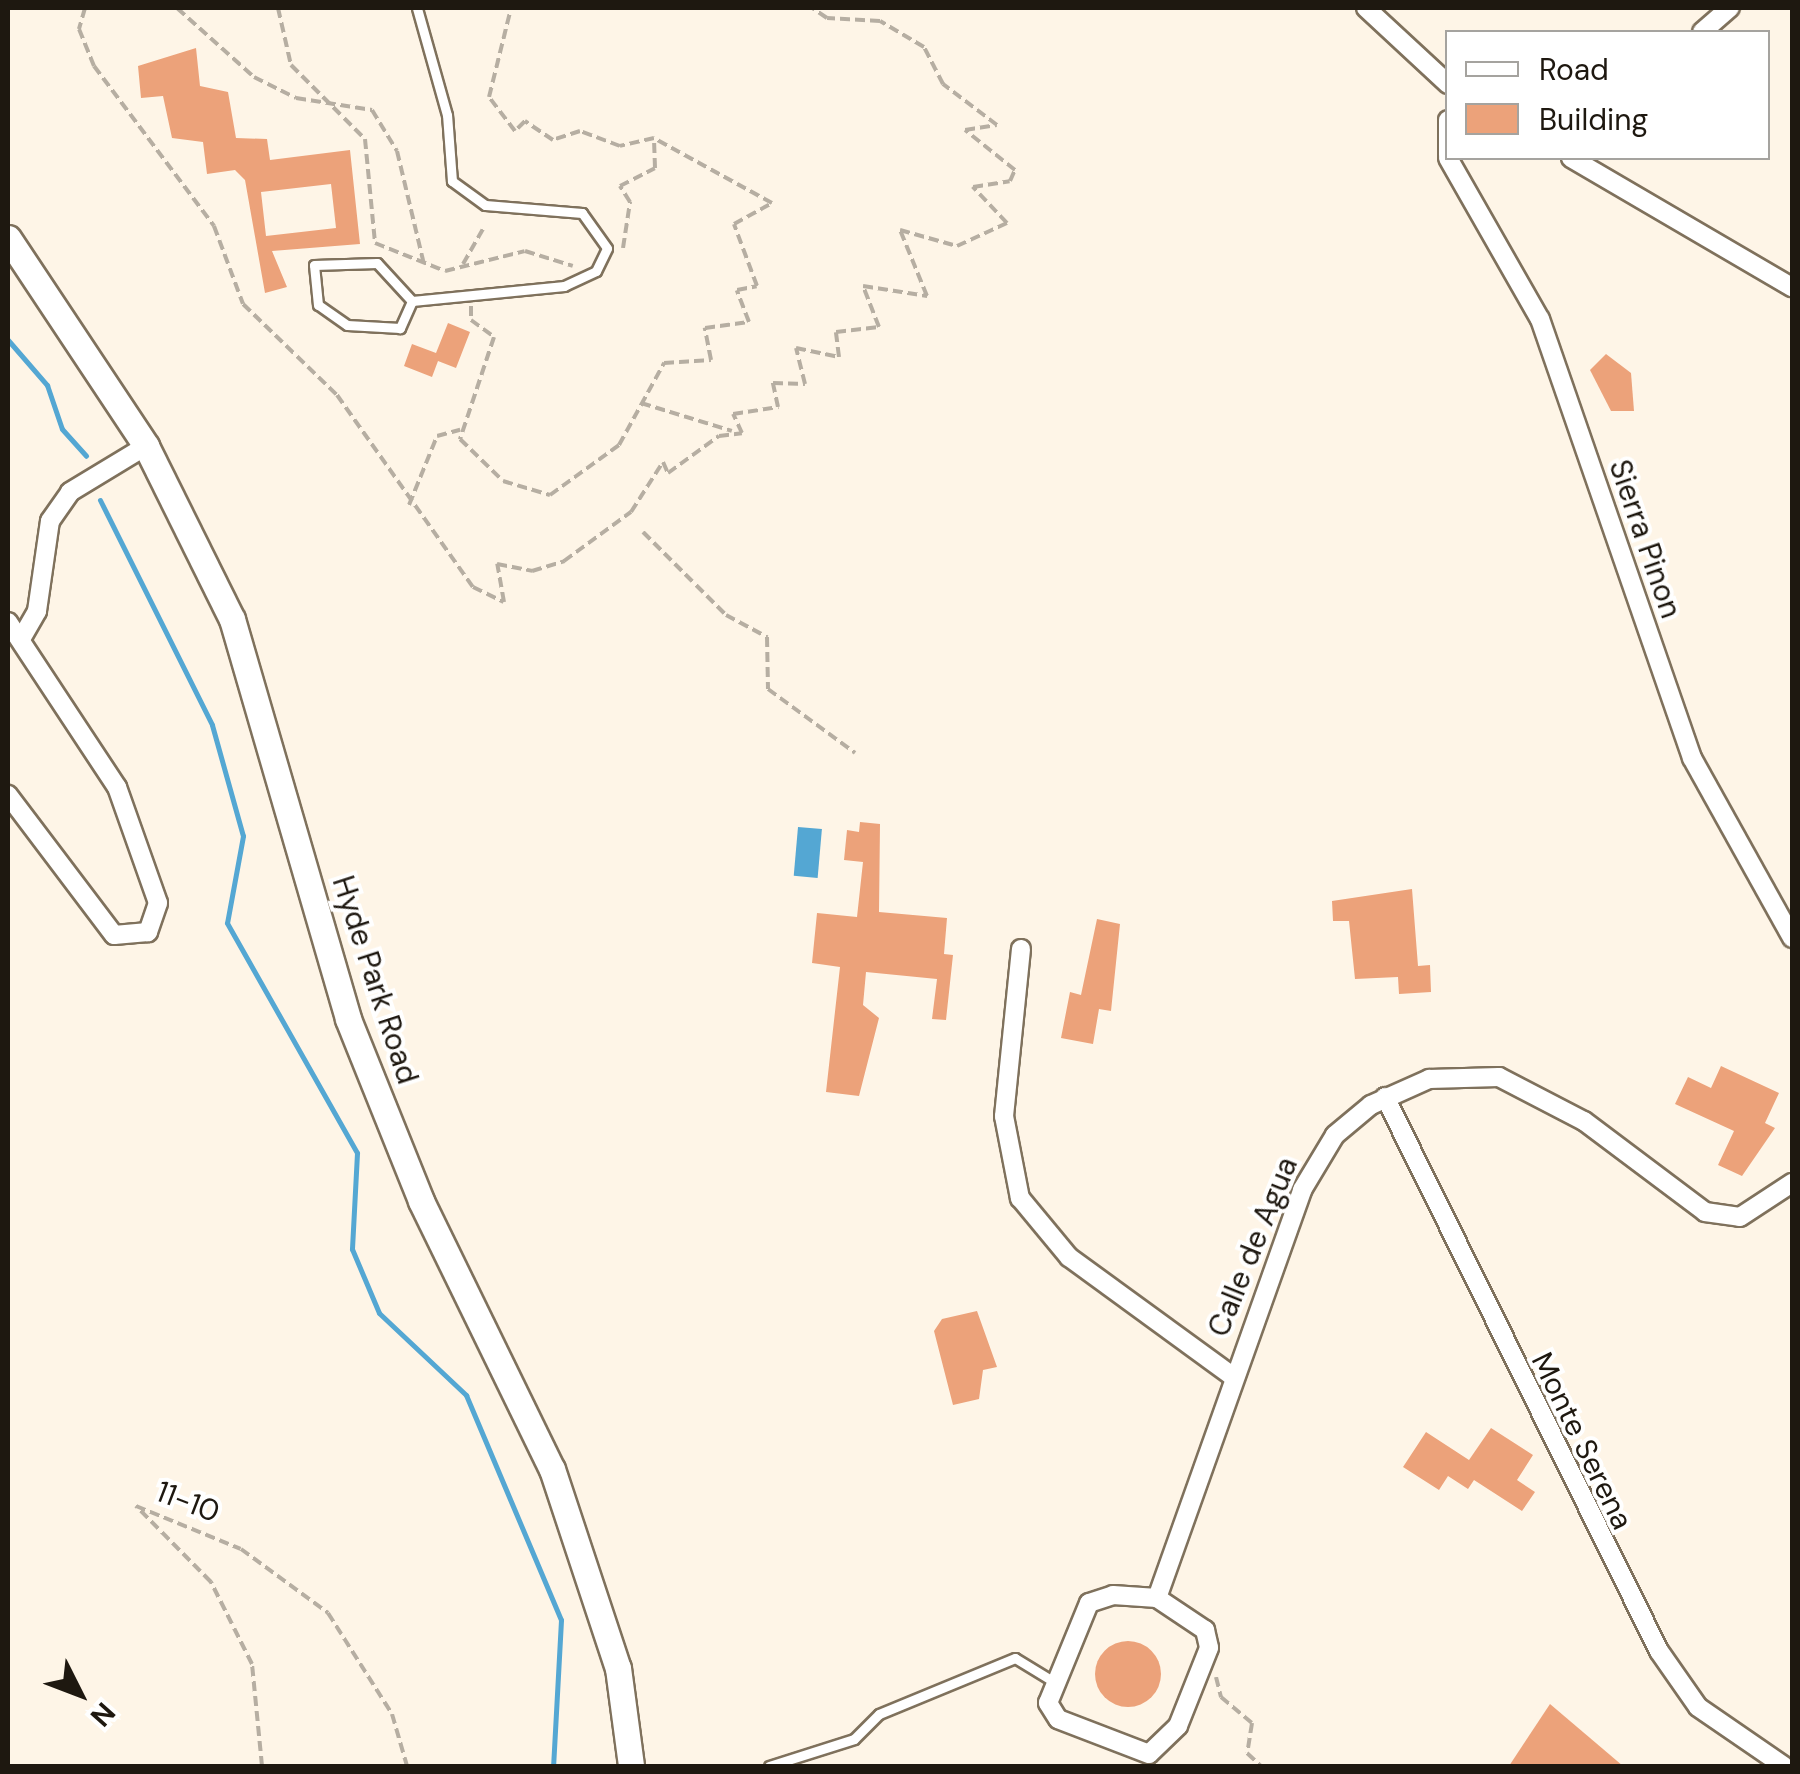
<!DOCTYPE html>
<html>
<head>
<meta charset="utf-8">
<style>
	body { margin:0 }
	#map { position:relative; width:1800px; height:1774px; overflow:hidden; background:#fef5e7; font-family:"DM Sans",sans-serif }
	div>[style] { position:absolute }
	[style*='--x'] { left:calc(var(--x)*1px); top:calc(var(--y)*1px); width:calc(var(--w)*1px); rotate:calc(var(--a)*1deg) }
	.water>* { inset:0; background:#54a7d3; transform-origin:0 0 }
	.stream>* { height:5px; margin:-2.5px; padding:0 2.5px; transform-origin:2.5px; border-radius:2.5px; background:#54a7d3 }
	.building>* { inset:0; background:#eca27a }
	.round { border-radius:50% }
	.path>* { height:4px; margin-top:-2px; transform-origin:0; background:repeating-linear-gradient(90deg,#b6aea2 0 10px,transparent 0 15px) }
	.roads { filter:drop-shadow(2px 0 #7f715c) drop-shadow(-2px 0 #7f715c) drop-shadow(0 2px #7f715c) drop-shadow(0 -2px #7f715c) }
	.lane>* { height:9px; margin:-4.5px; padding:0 4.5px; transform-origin:4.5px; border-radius:4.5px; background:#fff }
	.street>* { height:18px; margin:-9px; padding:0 9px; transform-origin:9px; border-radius:9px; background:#fff }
	.secondary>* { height:25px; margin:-12.5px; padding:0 12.5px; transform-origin:12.5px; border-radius:12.5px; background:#fff }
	span { translate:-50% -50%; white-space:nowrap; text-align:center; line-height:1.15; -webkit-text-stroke:8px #fff; paint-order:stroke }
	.street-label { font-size:30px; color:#1e1810 }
	.frame { position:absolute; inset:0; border:10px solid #1e1810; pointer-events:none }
	.legend { position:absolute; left:1445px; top:30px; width:325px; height:130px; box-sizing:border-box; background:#fff; border:2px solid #a5a39f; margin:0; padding:12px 18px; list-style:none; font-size:30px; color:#1e1810 }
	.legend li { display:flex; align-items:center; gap:20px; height:50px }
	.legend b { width:50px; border:2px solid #a5a39f }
	.north { position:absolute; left:30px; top:1644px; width:100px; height:100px; -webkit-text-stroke:8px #fff; paint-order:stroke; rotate:132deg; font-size:28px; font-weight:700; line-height:40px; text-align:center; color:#1e1810 }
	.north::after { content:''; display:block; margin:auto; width:35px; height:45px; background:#1e1810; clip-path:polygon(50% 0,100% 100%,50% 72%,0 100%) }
</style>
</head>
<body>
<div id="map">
	<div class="water">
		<div style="left:798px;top:827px;width:24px;height:49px;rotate:5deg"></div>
	</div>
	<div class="stream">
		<div style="--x:8;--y:340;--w:60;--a:49.1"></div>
		<div style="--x:47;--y:385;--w:46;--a:71.2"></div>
		<div style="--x:62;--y:429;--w:36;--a:48"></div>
		<div style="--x:100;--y:500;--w:251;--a:63.5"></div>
		<div style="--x:212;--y:725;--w:115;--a:74.4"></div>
		<div style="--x:243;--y:836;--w:88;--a:100.4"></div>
		<div style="--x:227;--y:923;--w:264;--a:60.5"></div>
		<div style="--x:357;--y:1153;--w:96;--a:93"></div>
		<div style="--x:352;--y:1249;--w:69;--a:67.1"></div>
		<div style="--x:379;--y:1313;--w:120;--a:43.3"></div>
		<div style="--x:466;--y:1395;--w:244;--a:67.1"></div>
		<div style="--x:561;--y:1620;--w:146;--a:93.1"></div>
	</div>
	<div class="building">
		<div style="clip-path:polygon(evenodd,196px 48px,200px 86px,228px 92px,236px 138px,267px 139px,270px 160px,350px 150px,360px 244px,272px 251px,287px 287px,265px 293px,245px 180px,235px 170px,207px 174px,203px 142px,172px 138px,163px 96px,141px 98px,138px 66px,196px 48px,331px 184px,336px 228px,266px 236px,261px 192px,331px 184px)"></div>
		<div style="clip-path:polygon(448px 323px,470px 332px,456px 368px,438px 361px,432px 377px,404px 366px,412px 344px,436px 353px)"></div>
		<div style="clip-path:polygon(1606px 354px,1631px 373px,1634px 411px,1611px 411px,1590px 370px)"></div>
		<div style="clip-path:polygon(860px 822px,880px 824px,879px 912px,947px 918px,944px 954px,953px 955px,946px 1020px,932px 1019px,937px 979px,866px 972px,863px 1005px,879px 1018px,859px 1096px,826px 1092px,840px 967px,812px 963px,817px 913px,857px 917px,863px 862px,844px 860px,847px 830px,859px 832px)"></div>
		<div style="clip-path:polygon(1412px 889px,1418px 966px,1430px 965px,1431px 992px,1399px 994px,1398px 977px,1355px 979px,1349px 921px,1333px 921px,1332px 901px)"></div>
		<div style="clip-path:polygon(1097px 919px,1120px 924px,1111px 1011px,1099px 1009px,1093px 1044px,1061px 1038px,1070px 992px,1081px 995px)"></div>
		<div style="clip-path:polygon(1721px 1066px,1779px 1093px,1765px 1123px,1775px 1128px,1742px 1176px,1718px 1165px,1734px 1131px,1675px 1104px,1688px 1077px,1711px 1088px)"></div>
		<div style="clip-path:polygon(977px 1311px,997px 1367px,983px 1370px,979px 1399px,953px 1405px,934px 1331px,942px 1319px)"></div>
		<div style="clip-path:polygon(1491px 1428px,1533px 1455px,1517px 1480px,1535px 1492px,1522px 1511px,1474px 1480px,1468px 1489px,1448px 1476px,1439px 1490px,1403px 1467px,1426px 1432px,1469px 1460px)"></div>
		<div class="round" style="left:1095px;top:1641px;width:66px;height:66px"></div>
		<div style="clip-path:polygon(1550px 1704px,1623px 1766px,1509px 1766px)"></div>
	</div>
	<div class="path">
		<div style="--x:85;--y:8;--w:22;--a:106"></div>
		<div style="--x:79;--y:29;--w:40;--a:68"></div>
		<div style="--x:94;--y:66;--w:200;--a:53.1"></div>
		<div style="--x:214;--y:226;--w:83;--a:69.6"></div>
		<div style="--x:243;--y:304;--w:131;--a:44.1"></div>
		<div style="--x:337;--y:395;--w:235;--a:54.7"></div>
		<div style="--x:473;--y:587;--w:34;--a:26"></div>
		<div style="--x:504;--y:602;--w:39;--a:-100"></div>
		<div style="--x:497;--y:564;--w:36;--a:11"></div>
		<div style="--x:532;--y:571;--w:34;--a:-17"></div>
		<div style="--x:564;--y:561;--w:83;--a:-36.2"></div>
		<div style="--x:631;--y:512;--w:59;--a:-57.4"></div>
		<div style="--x:663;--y:462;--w:12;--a:66"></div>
		<div style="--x:668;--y:473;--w:63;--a:-36"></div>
		<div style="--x:719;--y:436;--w:23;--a:-7"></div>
		<div style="--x:742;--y:433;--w:21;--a:-115"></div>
		<div style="--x:733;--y:414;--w:46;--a:-8.8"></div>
		<div style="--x:778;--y:407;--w:25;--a:-102"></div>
		<div style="--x:773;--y:383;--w:32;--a:2"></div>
		<div style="--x:805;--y:384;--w:37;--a:-104"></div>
		<div style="--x:796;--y:348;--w:44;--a:11.8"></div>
		<div style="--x:839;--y:357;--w:25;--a:-97"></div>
		<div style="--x:836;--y:332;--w:43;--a:-6.6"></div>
		<div style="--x:879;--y:327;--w:44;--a:-111.3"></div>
		<div style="--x:863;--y:286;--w:65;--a:8.9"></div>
		<div style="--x:927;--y:296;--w:71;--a:-112.2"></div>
		<div style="--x:900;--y:230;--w:59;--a:15.7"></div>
		<div style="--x:957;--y:246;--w:55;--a:-24.7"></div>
		<div style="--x:1007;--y:223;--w:50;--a:-133.4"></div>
		<div style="--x:973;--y:187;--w:37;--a:-9"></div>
		<div style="--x:1010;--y:181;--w:12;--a:-66"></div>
		<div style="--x:1015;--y:170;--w:64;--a:-141.3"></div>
		<div style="--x:965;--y:130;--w:32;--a:-9"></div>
		<div style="--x:997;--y:125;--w:68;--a:-142.8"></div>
		<div style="--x:943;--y:84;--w:42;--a:-117.2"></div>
		<div style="--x:924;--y:47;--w:51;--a:-149.4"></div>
		<div style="--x:880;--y:21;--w:53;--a:-176.8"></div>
		<div style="--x:827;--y:18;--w:18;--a:-146"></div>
		<div style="--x:177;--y:8;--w:103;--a:41.9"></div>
		<div style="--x:254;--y:77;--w:47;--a:26.6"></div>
		<div style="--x:296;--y:98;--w:77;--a:9"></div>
		<div style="--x:372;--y:110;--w:48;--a:58.6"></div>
		<div style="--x:397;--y:151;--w:116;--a:76.6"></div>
		<div style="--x:278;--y:8;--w:58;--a:77.2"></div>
		<div style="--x:291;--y:65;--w:105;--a:45"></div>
		<div style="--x:365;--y:139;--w:104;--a:84.5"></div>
		<div style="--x:375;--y:243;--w:75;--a:21.8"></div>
		<div style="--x:445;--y:271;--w:82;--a:-14"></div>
		<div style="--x:525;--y:251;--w:50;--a:17.4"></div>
		<div style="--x:623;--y:248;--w:47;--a:-81.3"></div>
		<div style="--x:630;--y:202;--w:19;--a:-122"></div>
		<div style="--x:620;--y:186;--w:39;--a:-27"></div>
		<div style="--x:655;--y:168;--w:30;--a:-92"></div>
		<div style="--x:463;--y:264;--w:40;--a:-60.3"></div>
		<div style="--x:471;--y:306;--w:14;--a:90"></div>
		<div style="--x:471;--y:320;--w:29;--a:36"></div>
		<div style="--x:494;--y:337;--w:108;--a:108.4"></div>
		<div style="--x:460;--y:439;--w:60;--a:44.3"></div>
		<div style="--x:503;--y:481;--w:49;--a:16.6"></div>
		<div style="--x:550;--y:495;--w:85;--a:-35.9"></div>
		<div style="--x:619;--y:445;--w:94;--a:-61.2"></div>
		<div style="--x:664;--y:363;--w:47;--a:-3.7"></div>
		<div style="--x:711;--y:360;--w:33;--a:-101"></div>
		<div style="--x:705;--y:328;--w:44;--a:-7.8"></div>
		<div style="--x:749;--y:322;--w:34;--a:-111"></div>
		<div style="--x:737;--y:290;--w:20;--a:-11"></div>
		<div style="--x:757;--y:286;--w:66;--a:-110.4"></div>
		<div style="--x:734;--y:224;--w:43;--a:-28.9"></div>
		<div style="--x:772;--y:203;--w:135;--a:-151.2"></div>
		<div style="--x:654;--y:138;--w:35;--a:167"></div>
		<div style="--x:620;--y:146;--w:43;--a:-159.4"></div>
		<div style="--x:580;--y:131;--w:28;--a:162"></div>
		<div style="--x:553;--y:140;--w:34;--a:-146"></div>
		<div style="--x:525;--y:121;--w:14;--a:135"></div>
		<div style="--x:515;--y:131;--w:43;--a:-127.4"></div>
		<div style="--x:489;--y:97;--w:92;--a:-76.1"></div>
		<div style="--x:641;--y:403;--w:95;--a:17.1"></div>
		<div style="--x:409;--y:505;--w:74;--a:-67.9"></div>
		<div style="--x:437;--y:436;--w:24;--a:-15"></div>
		<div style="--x:643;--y:532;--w:117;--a:45"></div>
		<div style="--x:726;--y:615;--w:47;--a:28.2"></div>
		<div style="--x:767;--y:637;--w:52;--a:88.9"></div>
		<div style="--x:768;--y:689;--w:108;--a:36.3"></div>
		<div style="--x:1216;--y:1677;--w:21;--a:76"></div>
		<div style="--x:1221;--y:1697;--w:40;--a:40"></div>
		<div style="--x:1252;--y:1723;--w:30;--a:99"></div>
		<div style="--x:1247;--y:1753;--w:19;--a:43"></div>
		<div style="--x:8;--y:1765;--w:1;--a:90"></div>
		<div style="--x:262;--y:1766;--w:102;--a:-95.6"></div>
		<div style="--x:252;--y:1664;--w:92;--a:-116.6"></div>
		<div style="--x:211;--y:1582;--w:107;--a:-134.6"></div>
		<div style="--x:136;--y:1506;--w:113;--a:22.3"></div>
		<div style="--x:241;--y:1549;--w:108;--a:36.3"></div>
		<div style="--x:328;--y:1613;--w:120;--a:57.6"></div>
		<div style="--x:392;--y:1714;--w:54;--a:73.9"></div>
	</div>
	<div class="roads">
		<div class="lane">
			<div style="--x:377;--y:263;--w:52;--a:47.4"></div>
			<div style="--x:412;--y:301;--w:30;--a:114"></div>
			<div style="--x:400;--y:328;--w:53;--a:-176.8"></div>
			<div style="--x:347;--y:325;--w:35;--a:-145"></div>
			<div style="--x:318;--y:305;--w:40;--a:-95.7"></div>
			<div style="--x:314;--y:265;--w:63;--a:-1.8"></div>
			<div style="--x:412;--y:301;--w:153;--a:-5.6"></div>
			<div style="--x:564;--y:286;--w:35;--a:-25"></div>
			<div style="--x:596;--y:271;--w:25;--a:-64"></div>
			<div style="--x:607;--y:248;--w:43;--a:-125.5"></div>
			<div style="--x:582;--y:213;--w:97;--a:-175.3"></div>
			<div style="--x:485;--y:205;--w:41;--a:-144"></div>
			<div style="--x:452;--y:181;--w:66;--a:-94.3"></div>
			<div style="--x:447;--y:115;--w:111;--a:-105.7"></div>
			<div style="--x:769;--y:1766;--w:89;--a:-17.6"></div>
			<div style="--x:854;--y:1739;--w:35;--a:-45"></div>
			<div style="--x:879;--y:1714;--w:147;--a:-22.4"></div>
			<div style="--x:1015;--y:1658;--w:48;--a:31.4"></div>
		</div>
		<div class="street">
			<div style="--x:1366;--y:8;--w:112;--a:42.8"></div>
			<div style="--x:1702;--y:32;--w:37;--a:-41"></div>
			<div style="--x:1448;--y:120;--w:35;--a:90"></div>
			<div style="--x:1448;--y:158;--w:185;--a:60.3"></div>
			<div style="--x:1540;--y:319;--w:465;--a:70.9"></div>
			<div style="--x:1692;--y:758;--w:206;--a:60.9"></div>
			<div style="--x:1571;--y:158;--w:256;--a:30.3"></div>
			<div style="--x:8;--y:622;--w:198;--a:56.6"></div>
			<div style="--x:117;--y:787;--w:123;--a:70.5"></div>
			<div style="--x:158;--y:903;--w:31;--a:109"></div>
			<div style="--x:148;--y:932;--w:34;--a:175"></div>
			<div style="--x:114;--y:935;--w:176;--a:-127.1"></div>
			<div style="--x:21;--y:639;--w:32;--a:-60"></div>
			<div style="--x:37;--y:611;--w:91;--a:-81.8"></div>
			<div style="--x:50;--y:521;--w:35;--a:-55"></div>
			<div style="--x:70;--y:492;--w:89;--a:-31.2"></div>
			<div style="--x:1021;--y:949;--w:168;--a:95.8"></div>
			<div style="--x:1004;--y:1116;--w:84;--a:79"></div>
			<div style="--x:1020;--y:1198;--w:77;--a:50.3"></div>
			<div style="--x:1069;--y:1257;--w:200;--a:36.1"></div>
			<div style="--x:1385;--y:1097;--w:618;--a:63.68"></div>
			<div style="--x:1659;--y:1651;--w:68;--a:55.1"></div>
			<div style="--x:1698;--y:1707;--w:104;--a:34.5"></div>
			<div style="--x:1113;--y:1595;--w:44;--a:3.9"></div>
			<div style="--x:1157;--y:1598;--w:58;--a:33.7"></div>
			<div style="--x:1205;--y:1630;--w:18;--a:77"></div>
			<div style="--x:1209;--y:1648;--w:84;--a:111.7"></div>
			<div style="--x:1178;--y:1726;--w:40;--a:136"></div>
			<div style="--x:1149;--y:1754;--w:97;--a:-159"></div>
			<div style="--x:1058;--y:1719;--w:19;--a:-122"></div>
			<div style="--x:1048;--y:1703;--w:108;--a:-67.7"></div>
			<div style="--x:1089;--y:1603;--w:25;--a:-18"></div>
			<div style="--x:1157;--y:1598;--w:433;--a:-70.4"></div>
			<div style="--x:1302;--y:1190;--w:64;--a:-59"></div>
			<div style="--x:1335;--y:1135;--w:47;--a:-39.8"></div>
			<div style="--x:1371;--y:1105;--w:64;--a:-24.1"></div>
			<div style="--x:1429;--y:1079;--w:70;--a:-1.6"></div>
			<div style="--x:1499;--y:1077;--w:96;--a:27.4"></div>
			<div style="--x:1584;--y:1121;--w:151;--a:36.9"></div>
			<div style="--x:1705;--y:1212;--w:35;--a:8"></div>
			<div style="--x:1740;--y:1217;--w:62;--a:-33.2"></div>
		</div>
		<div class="secondary">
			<div style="--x:8;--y:238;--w:250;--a:56.4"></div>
			<div style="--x:146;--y:446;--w:193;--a:63.6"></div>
			<div style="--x:232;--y:619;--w:416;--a:73.8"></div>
			<div style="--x:348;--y:1019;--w:196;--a:68.1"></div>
			<div style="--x:421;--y:1201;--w:298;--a:64"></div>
			<div style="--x:552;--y:1469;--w:210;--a:71.7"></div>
			<div style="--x:618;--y:1668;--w:99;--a:82.4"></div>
		</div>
	</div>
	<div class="street-label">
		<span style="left:1645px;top:539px;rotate:71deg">Sierra Pinon</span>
		<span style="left:375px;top:980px;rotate:72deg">Hyde Park Road</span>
		<span style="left:1253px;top:1247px;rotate:-68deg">Calle de Agua</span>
		<span style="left:1582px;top:1441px;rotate:64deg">Monte Serena</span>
		<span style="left:188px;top:1502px;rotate:21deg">11-10</span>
	</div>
	<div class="frame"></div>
	<ul class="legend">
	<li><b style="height:12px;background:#fff"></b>Road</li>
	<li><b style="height:28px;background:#eca27a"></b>Building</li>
	</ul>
	<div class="north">N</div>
</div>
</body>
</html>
